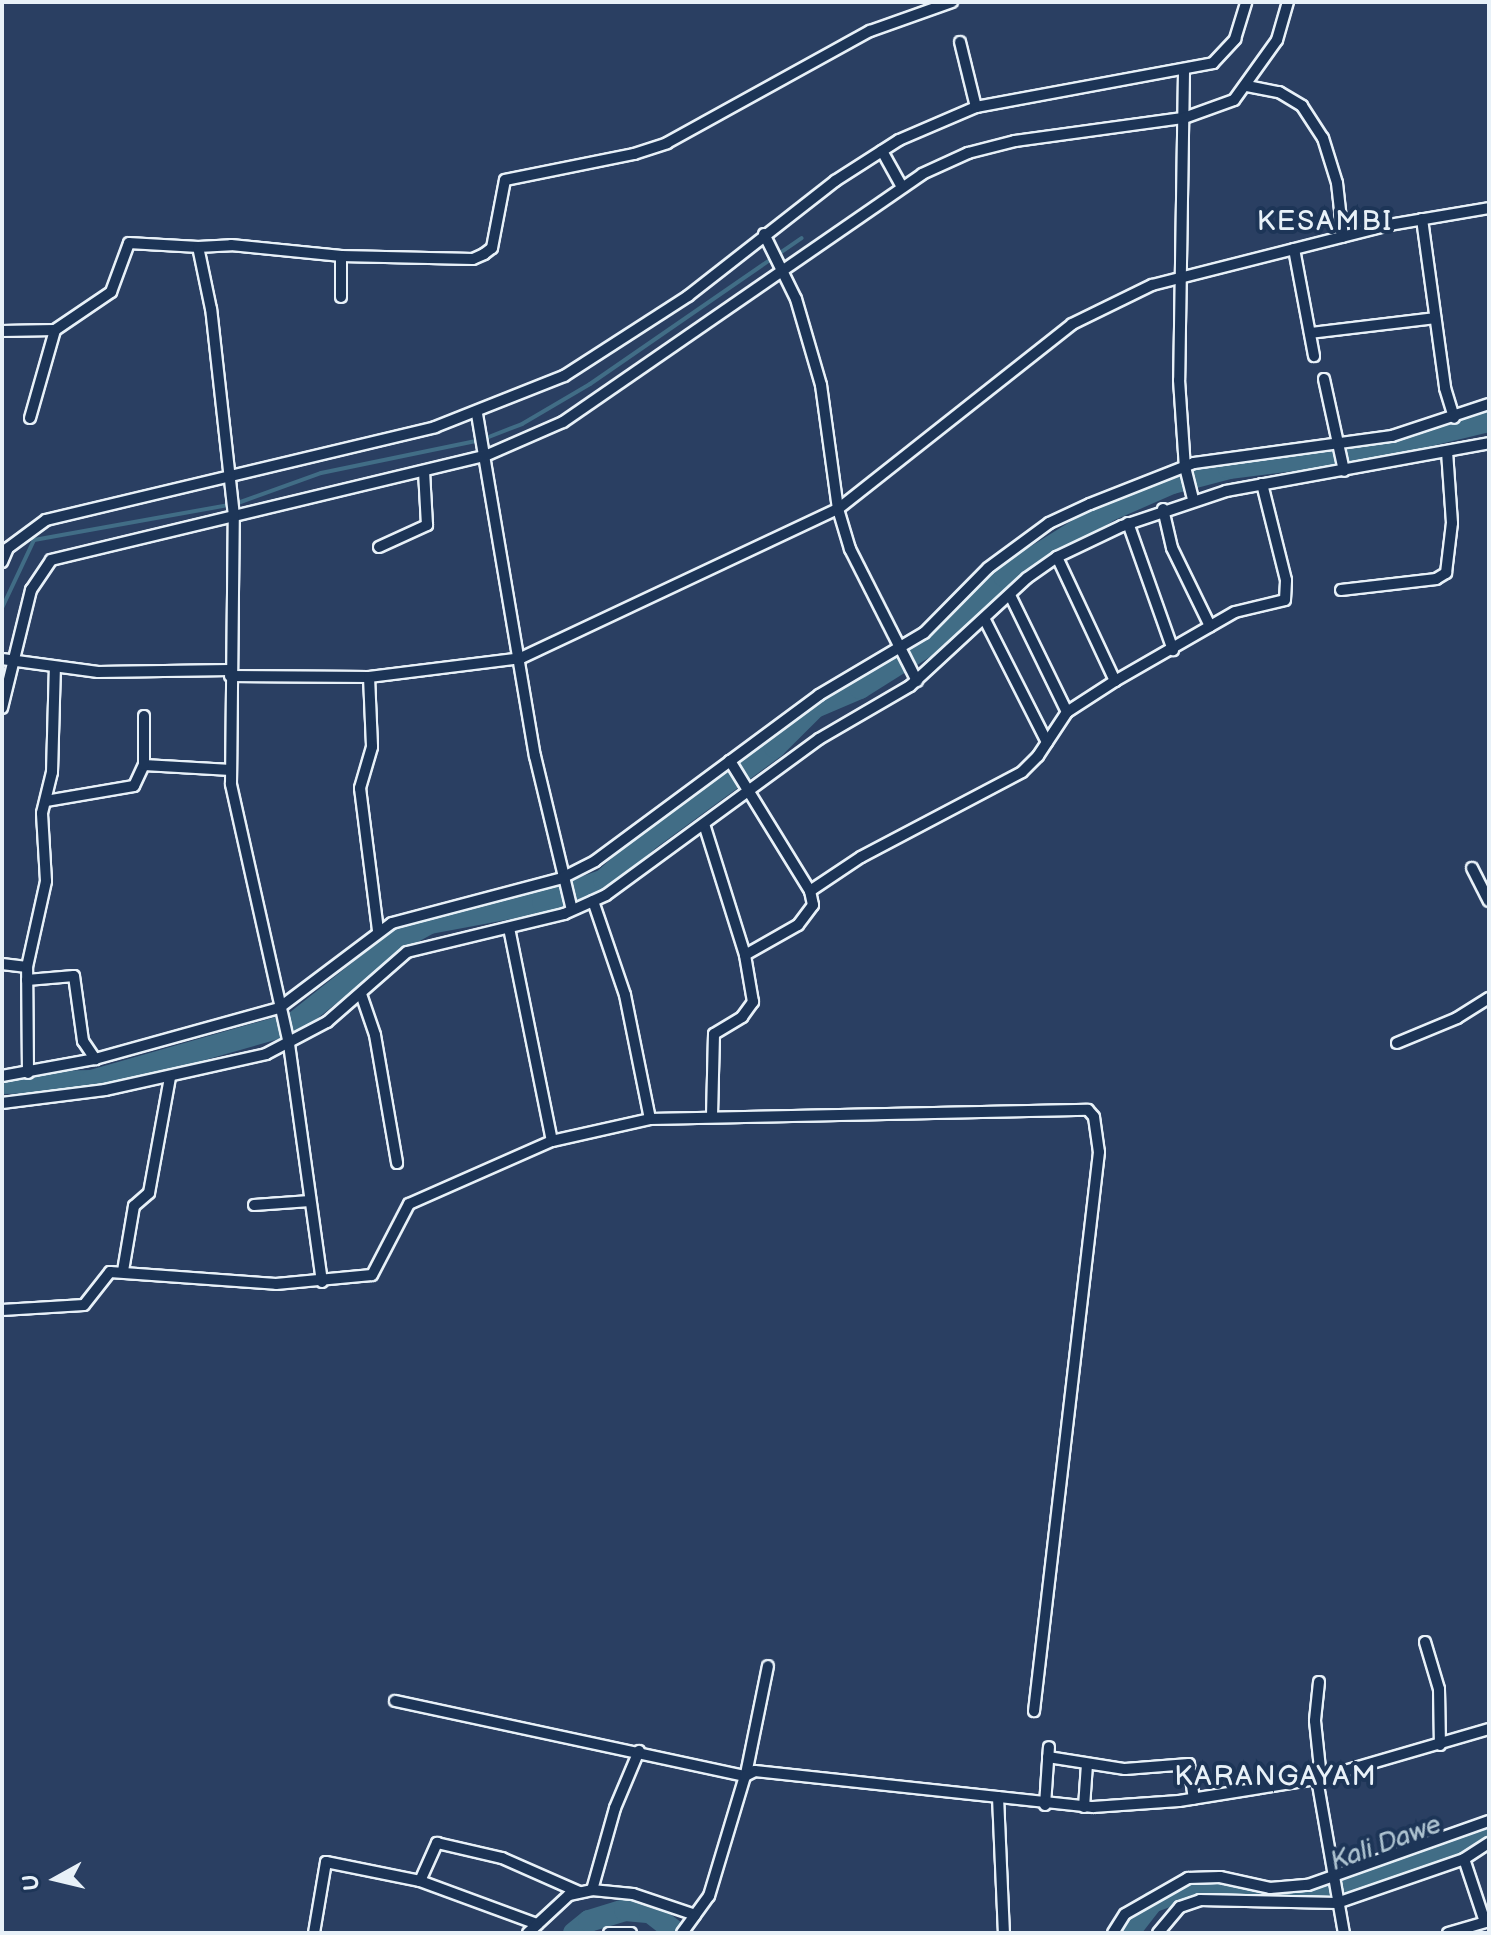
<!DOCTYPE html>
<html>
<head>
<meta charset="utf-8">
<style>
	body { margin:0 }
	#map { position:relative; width:1491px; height:1935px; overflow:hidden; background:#2a3f62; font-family:"Balsamiq Sans",sans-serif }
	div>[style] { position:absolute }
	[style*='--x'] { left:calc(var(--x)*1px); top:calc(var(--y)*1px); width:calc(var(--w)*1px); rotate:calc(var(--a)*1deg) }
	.stream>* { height:4px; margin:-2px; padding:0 2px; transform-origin:2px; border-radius:2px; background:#416d86 }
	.river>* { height:22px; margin:-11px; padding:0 11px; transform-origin:11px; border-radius:11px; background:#416d86 }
	.roads { filter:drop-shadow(2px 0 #e8f1f8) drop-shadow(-2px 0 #e8f1f8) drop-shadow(0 2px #e8f1f8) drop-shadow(0 -2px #e8f1f8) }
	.street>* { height:10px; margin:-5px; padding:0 5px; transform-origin:5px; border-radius:5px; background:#1d3557 }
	span { translate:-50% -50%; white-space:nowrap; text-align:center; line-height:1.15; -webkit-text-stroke:8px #1d3557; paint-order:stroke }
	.water-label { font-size:26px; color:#aec3d0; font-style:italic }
	.quarter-label { font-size:28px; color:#e8f1f8; letter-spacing:2px }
	.frame { position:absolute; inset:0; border:4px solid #e8f1f8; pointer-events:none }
	.north { position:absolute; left:16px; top:1839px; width:80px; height:80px; -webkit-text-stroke:6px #1d3557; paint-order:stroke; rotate:262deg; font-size:22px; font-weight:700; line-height:32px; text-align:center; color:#e8f1f8 }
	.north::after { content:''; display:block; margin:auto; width:28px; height:36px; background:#e8f1f8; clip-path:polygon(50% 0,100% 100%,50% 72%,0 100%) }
</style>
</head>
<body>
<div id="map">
	<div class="stream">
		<div style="--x:2;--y:608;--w:75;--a:-64.8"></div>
		<div style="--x:34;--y:540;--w:204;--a:-10.2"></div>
		<div style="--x:235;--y:504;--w:91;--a:-19.8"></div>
		<div style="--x:321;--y:473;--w:163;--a:-11.7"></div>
		<div style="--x:481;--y:440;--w:44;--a:-21.3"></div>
		<div style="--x:522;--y:424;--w:79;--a:-30.5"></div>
		<div style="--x:590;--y:384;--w:257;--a:-34.6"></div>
	</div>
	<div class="river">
		<div style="--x:2;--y:1083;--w:89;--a:-1.3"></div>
		<div style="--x:91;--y:1081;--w:211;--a:-15.9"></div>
		<div style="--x:294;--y:1023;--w:132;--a:-38.5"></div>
		<div style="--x:397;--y:941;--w:38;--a:-29"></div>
		<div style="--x:430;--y:923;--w:115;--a:-10.5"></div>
		<div style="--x:543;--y:902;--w:65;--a:-19.8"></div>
		<div style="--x:604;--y:880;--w:58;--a:-42.2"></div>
		<div style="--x:647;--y:841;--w:159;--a:-36.3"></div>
		<div style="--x:775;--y:747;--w:57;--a:-45"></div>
		<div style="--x:815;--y:707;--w:49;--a:-22.9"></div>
		<div style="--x:860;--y:688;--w:77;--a:-32.2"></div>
		<div style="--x:925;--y:647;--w:106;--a:-41.9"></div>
		<div style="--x:1004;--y:576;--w:123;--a:-32"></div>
		<div style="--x:1108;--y:511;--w:70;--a:-23.6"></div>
		<div style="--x:1172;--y:483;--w:59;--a:-14.7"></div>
		<div style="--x:1229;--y:468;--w:132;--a:-7"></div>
		<div style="--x:1360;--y:452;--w:133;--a:-13.5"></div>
		<div style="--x:574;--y:1933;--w:19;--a:-39"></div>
		<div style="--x:589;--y:1921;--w:38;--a:-17"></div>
		<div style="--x:625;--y:1910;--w:25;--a:5"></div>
		<div style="--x:650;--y:1912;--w:34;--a:38"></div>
		<div style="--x:1128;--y:1933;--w:39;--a:-52"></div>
		<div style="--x:1152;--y:1902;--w:33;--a:-20"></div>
		<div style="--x:1183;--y:1891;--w:31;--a:-13"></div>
		<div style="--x:1213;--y:1884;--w:88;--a:8.5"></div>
		<div style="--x:1300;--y:1897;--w:37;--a:-5"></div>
		<div style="--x:1337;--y:1894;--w:163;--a:-20.9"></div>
	</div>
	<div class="roads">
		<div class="street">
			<div style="--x:960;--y:42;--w:67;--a:76.2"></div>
			<div style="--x:1184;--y:72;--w:308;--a:90.9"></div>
			<div style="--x:1179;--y:380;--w:87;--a:86.1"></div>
			<div style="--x:1185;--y:467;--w:34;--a:76"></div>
			<div style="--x:1247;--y:86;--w:33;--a:11"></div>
			<div style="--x:1279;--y:92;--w:27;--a:31"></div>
			<div style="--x:1302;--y:106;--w:38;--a:57"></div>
			<div style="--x:1323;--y:138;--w:47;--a:72.7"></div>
			<div style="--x:1337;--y:183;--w:54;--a:83.7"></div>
			<div style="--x:882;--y:151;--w:41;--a:60.9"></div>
			<div style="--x:1422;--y:219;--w:171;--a:82.2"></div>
			<div style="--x:1445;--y:388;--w:31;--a:73"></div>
			<div style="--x:764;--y:234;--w:72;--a:63.8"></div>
			<div style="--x:796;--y:299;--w:90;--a:73.8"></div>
			<div style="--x:821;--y:385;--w:125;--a:82.2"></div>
			<div style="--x:838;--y:509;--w:42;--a:73.3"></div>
			<div style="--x:850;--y:549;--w:148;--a:63.1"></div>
			<div style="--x:1294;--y:249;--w:109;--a:79.4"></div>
			<div style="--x:341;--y:256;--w:132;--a:1.3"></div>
			<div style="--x:473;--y:259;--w:12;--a:-24"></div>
			<div style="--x:484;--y:254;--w:10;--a:-37"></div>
			<div style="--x:492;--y:248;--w:69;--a:-79.2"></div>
			<div style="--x:505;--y:180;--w:132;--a:-11.4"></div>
			<div style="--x:634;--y:154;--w:35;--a:-18"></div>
			<div style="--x:667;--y:143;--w:232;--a:-28.9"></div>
			<div style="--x:870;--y:31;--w:87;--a:-19.5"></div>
			<div style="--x:2;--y:331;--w:53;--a:-1.1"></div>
			<div style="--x:1310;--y:333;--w:126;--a:-6.8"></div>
			<div style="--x:1324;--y:379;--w:94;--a:77.7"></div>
			<div style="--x:477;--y:414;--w:347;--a:80.4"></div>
			<div style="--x:535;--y:756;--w:158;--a:76.5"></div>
			<div style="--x:30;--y:418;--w:91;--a:-74.1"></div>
			<div style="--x:55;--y:330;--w:68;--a:-34.2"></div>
			<div style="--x:111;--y:292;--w:52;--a:-69.8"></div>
			<div style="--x:129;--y:243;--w:69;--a:3.3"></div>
			<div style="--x:1163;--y:509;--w:40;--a:77"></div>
			<div style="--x:1172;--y:548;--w:87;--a:64"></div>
			<div style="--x:1128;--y:523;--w:135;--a:70.5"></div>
			<div style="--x:379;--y:547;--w:53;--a:-24.6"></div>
			<div style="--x:427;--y:525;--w:54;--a:-93.2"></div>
			<div style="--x:1057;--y:557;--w:137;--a:64.9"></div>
			<div style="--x:1115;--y:681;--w:138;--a:-29.9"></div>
			<div style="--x:1235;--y:612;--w:51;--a:-13.5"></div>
			<div style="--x:1285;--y:600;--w:20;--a:-87"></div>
			<div style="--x:1286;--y:580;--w:99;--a:-104"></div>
			<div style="--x:2;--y:562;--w:15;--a:-67"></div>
			<div style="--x:8;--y:548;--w:47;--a:-36.4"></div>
			<div style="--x:46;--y:520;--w:400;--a:-13.4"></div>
			<div style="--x:435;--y:427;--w:139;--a:-21.6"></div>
			<div style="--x:564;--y:376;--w:148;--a:-32.8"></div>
			<div style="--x:688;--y:296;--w:187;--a:-38"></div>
			<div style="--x:835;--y:181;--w:76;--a:-32.6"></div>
			<div style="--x:899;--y:140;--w:84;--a:-23.2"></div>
			<div style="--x:976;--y:107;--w:241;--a:-10.5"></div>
			<div style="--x:1213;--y:63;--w:33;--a:-47"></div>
			<div style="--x:1235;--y:39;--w:39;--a:-73"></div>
			<div style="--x:1341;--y:590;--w:96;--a:-6.6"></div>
			<div style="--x:1436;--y:579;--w:12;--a:-31"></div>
			<div style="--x:1446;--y:573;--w:50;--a:-83.2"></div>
			<div style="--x:1452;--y:523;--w:72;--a:-94"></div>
			<div style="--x:985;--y:620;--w:137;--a:63.1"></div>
			<div style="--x:2;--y:659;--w:97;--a:7.7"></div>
			<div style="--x:98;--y:672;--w:132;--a:-0.9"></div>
			<div style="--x:230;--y:676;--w:139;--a:0.4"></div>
			<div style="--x:369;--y:677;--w:153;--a:-7.1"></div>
			<div style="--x:521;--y:658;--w:350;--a:-25.2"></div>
			<div style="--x:838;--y:509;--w:298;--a:-38.3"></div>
			<div style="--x:1072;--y:324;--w:89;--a:-26"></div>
			<div style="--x:1152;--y:285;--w:244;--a:-14.2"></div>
			<div style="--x:1389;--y:225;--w:101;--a:-9.6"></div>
			<div style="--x:369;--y:677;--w:70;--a:87.5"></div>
			<div style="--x:372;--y:747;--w:43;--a:106.3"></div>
			<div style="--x:360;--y:788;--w:144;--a:82.8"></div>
			<div style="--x:2;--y:708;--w:122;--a:-76.2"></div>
			<div style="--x:31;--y:590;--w:36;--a:-56"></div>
			<div style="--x:51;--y:560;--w:446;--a:-13.5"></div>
			<div style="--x:485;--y:456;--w:85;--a:-23.6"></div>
			<div style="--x:563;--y:422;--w:436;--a:-34.6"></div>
			<div style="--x:922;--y:174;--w:51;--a:-24.5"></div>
			<div style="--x:968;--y:153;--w:49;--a:-14.3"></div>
			<div style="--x:1015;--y:141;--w:171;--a:-7.8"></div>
			<div style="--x:1184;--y:118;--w:53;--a:-19.8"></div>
			<div style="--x:1234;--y:100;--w:74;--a:-54.4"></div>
			<div style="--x:1277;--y:40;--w:40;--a:-74"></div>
			<div style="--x:1067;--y:712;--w:57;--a:-32.9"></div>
			<div style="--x:144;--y:765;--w:87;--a:3.3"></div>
			<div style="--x:46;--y:801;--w:89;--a:-9.7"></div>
			<div style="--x:134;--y:786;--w:23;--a:-65"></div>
			<div style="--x:144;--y:765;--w:49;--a:-90"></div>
			<div style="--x:704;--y:824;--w:137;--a:72.6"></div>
			<div style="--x:1472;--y:868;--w:37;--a:63"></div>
			<div style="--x:810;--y:891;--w:61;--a:-33.7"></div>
			<div style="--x:861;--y:857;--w:182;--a:-27.8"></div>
			<div style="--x:1022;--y:772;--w:23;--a:-45"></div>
			<div style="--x:1038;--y:756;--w:53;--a:-56.6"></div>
			<div style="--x:1067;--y:712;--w:130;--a:-116"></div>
			<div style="--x:593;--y:901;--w:99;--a:71.2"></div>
			<div style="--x:625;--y:995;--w:126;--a:78.6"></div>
			<div style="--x:509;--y:928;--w:217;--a:78.6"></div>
			<div style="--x:2;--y:964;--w:25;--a:7"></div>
			<div style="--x:27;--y:980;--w:47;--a:-4.9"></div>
			<div style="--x:74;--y:976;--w:66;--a:82.1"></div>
			<div style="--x:83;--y:1041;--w:22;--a:56"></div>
			<div style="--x:361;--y:994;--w:43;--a:71.1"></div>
			<div style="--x:375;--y:1035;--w:130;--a:80.2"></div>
			<div style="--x:1397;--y:1043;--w:65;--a:-22.6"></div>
			<div style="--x:1457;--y:1018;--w:38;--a:-32"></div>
			<div style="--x:28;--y:1073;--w:106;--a:-90.5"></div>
			<div style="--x:27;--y:967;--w:88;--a:-77.5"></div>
			<div style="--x:46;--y:881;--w:68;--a:-93.4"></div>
			<div style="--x:42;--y:813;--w:42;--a:-76.3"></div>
			<div style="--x:52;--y:772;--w:105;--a:-88.4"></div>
			<div style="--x:2;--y:1076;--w:95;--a:-10.4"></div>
			<div style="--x:95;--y:1059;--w:191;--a:-15.5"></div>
			<div style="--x:279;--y:1008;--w:141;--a:-37"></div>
			<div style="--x:392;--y:923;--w:176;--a:-14.8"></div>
			<div style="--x:562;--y:878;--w:37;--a:-27"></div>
			<div style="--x:595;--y:861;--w:279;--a:-36.5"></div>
			<div style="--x:819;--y:695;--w:122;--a:-30.6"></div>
			<div style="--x:924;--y:633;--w:91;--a:-45.4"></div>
			<div style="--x:988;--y:568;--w:76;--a:-36.4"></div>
			<div style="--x:1049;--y:523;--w:45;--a:-24.9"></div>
			<div style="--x:1090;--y:504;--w:112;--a:-21.5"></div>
			<div style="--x:1194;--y:463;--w:200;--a:-7.8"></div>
			<div style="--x:1392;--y:436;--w:102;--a:-18.3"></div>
			<div style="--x:2;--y:1103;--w:104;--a:-7.2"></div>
			<div style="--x:105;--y:1090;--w:165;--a:-12.6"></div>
			<div style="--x:266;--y:1054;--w:69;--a:-27.7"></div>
			<div style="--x:327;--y:1022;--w:106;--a:-41.2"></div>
			<div style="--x:407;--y:952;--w:162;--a:-13.6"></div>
			<div style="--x:564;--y:914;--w:46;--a:-24.3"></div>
			<div style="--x:606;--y:895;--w:264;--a:-36.2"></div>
			<div style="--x:819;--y:739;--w:105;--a:-30.2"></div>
			<div style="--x:910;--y:686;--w:159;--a:-42.7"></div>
			<div style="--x:1027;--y:578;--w:37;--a:-35"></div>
			<div style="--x:1057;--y:557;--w:72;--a:-25.5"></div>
			<div style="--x:1122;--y:526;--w:110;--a:-18.6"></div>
			<div style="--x:1226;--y:491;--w:267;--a:-10.3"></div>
			<div style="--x:712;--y:1116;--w:82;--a:-88.6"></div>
			<div style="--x:714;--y:1034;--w:33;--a:-31"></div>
			<div style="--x:742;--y:1017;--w:19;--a:-54"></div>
			<div style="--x:753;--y:1002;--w:48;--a:-99.7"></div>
			<div style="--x:745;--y:955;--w:61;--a:-29.5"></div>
			<div style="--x:798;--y:925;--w:25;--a:-53"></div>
			<div style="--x:813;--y:905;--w:14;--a:-102"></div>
			<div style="--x:810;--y:891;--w:153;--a:-121.6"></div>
			<div style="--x:254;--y:1205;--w:56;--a:-4.1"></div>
			<div style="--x:123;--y:1271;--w:66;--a:-80.4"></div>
			<div style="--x:134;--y:1206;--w:20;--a:-41"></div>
			<div style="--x:149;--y:1193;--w:117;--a:-79.7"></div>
			<div style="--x:322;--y:1282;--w:240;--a:-97.9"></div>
			<div style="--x:289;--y:1044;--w:266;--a:-102.6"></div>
			<div style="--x:231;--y:784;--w:268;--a:-89.4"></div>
			<div style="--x:234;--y:516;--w:208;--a:-96.3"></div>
			<div style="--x:211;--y:309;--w:63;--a:-101.8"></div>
			<div style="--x:198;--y:247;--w:33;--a:-3"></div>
			<div style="--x:231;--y:245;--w:111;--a:5.7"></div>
			<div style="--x:341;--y:256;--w:41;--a:90"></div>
			<div style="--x:2;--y:1310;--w:82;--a:-3.5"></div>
			<div style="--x:84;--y:1305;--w:42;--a:-51.8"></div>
			<div style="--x:110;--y:1272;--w:166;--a:4.1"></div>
			<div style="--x:276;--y:1284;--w:96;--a:-5.4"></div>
			<div style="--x:372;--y:1275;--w:80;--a:-62.5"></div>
			<div style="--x:409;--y:1204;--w:156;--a:-23.8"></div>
			<div style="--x:552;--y:1141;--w:100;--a:-12.7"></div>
			<div style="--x:650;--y:1119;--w:438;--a:-1.2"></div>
			<div style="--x:1088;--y:1110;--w:9;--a:49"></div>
			<div style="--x:1094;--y:1117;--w:35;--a:82"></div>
			<div style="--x:1099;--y:1152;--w:563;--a:96.63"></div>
			<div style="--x:1425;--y:1642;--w:49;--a:73.4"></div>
			<div style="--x:1439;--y:1689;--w:56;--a:89"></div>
			<div style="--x:1319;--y:1682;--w:39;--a:96"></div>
			<div style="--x:1315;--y:1721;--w:57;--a:84"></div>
			<div style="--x:395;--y:1701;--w:358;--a:12.1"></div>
			<div style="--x:1048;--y:1757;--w:78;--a:8.9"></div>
			<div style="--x:1125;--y:1769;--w:64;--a:-4.5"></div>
			<div style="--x:1189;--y:1764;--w:35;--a:82"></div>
			<div style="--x:746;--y:1774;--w:110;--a:-78.5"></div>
			<div style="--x:1317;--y:1779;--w:156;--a:80.1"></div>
			<div style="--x:998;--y:1797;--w:136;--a:87.5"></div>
			<div style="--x:1045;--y:1805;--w:58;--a:-86.1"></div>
			<div style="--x:1084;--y:1807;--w:43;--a:-86"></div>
			<div style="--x:420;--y:1881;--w:125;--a:20.2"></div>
			<div style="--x:592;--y:1890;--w:85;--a:-74.3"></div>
			<div style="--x:615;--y:1808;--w:62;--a:-67.2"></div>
			<div style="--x:1485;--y:1922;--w:66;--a:-108.4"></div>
			<div style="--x:1464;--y:1859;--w:30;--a:-33"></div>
			<div style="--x:314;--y:1933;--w:72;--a:-80.4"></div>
			<div style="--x:326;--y:1862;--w:96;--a:11.4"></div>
			<div style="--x:420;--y:1881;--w:42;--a:-65.9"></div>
			<div style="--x:437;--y:1843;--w:67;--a:13"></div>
			<div style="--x:502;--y:1858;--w:84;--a:23.8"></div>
			<div style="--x:528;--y:1933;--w:56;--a:-42.8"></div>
			<div style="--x:569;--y:1895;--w:24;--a:-12"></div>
			<div style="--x:592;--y:1890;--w:41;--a:5.6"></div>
			<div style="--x:633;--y:1894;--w:65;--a:18.7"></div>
			<div style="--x:695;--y:1915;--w:24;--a:-54"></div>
			<div style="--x:709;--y:1896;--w:125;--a:-73.3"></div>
			<div style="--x:745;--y:1776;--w:11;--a:-27"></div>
			<div style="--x:755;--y:1771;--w:340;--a:6.1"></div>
			<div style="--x:1093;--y:1807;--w:86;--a:-4"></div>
			<div style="--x:1179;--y:1801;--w:140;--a:-9.1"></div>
			<div style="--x:1317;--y:1779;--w:179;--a:-16.2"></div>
			<div style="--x:609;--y:1933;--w:22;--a:0"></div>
			<div style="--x:682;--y:1933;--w:22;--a:-54"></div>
			<div style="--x:1113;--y:1933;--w:22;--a:-58"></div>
			<div style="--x:1125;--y:1914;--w:73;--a:-29.7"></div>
			<div style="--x:1188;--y:1878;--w:32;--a:-2"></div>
			<div style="--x:1220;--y:1877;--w:51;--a:12.4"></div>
			<div style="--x:1270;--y:1888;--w:38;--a:-5"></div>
			<div style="--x:1308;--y:1885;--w:192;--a:-19.5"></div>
			<div style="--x:1158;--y:1933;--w:34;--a:-50"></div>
			<div style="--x:1180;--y:1907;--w:21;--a:-19"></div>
			<div style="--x:1200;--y:1900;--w:137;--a:1.3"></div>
			<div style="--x:1337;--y:1903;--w:134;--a:-19.1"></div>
			<div style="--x:1448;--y:1933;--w:43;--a:-16.3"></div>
		</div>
	</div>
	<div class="water-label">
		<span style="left:1386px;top:1844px;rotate:-20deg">Kali Dawe</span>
	</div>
	<div class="quarter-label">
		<span style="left:1325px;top:222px">KESAMBI</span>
		<span style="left:1276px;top:1777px">KARANGAYAM</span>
	</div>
	<div class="frame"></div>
	<div class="north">U</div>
</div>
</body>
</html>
